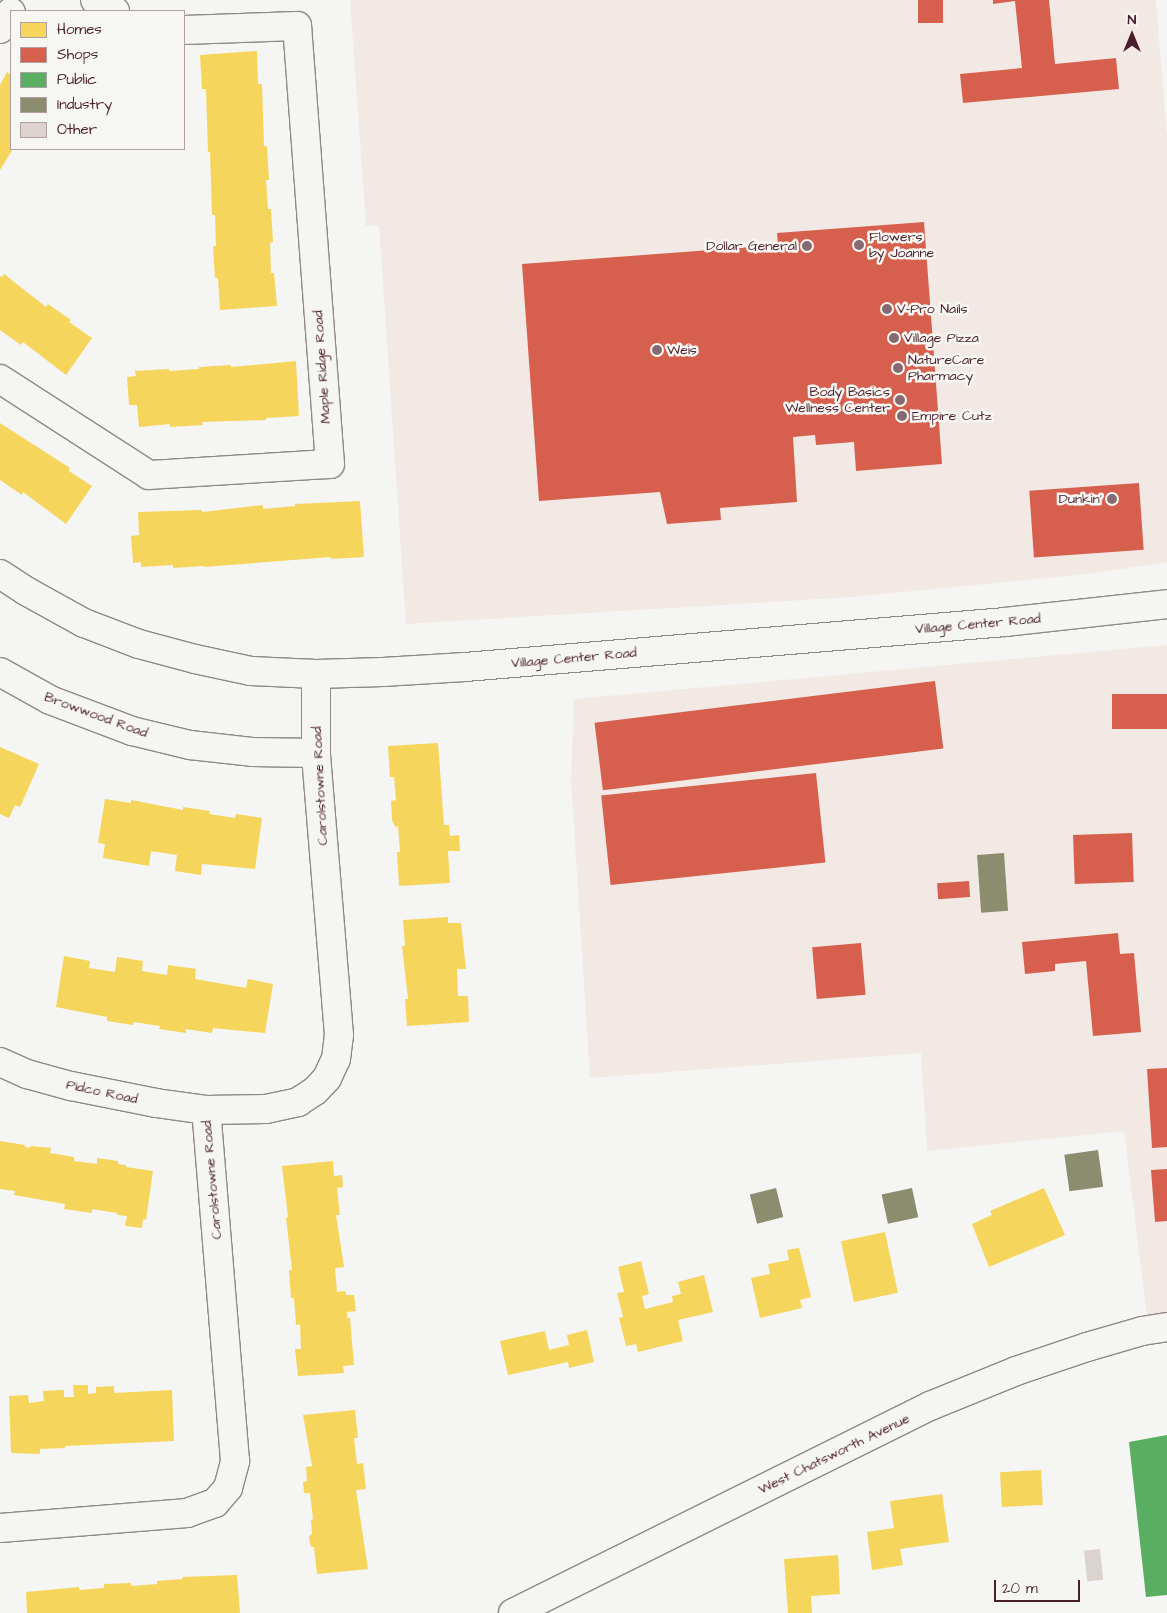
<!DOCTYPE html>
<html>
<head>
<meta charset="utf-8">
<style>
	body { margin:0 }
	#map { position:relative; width:1167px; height:1613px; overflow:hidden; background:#f5f5f3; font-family:"Architects Daughter",sans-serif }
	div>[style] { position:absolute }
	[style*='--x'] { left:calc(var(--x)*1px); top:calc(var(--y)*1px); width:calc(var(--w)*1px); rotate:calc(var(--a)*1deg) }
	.built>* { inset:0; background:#f2e9e4 }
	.homes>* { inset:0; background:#f6d55c; transform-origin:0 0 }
	.shops>* { inset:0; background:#d6604d; transform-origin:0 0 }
	.public>* { inset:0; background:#5aae61 }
	.industry>* { inset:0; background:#8c8c6e; transform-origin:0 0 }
	.building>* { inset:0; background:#ddd3ce; transform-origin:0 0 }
	.roads { filter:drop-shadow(1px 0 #8f8788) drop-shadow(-1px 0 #8f8788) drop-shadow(0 1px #8f8788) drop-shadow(0 -1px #8f8788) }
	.minor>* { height:28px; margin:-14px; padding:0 14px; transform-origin:14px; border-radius:14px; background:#f5f5f3 }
	.dots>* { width:14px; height:14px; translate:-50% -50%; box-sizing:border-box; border:2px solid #f6f6f2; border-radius:50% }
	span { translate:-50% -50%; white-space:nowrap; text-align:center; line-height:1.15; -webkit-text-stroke:5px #f6f6f2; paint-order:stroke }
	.poi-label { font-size:14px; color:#4a1f2b }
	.left { translate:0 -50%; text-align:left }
	.right { translate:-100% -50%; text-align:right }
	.street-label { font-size:14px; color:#4a1f2b }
	.legend { position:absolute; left:10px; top:10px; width:175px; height:140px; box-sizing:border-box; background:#f6f6f2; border:1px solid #b1a0a2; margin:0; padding:6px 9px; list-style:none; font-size:15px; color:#4a1f2b }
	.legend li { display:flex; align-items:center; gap:10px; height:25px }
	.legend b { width:25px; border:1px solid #b1a0a2 }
	.north { position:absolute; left:1107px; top:10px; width:50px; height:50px; -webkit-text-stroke:4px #f6f6f2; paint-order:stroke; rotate:0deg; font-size:14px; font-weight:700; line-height:20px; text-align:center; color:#4a1f2b }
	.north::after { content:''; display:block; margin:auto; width:18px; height:22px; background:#4a1f2b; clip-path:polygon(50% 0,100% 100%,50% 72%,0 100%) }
	.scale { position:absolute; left:994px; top:1580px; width:86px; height:22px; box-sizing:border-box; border:2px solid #4a1f2b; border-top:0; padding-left:6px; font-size:15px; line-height:18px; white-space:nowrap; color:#4a1f2b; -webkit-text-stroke:4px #f6f6f2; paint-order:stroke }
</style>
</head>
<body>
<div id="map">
	<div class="built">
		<div style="clip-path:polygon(350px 0,1156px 0,1167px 136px,1167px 562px,1096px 573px,853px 597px,406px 624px,379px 225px,366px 226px)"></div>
		<div style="clip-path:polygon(1167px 645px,1167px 1311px,1147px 1316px,1124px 1131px,927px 1151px,921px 1053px,590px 1078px,571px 780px,574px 699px)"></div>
	</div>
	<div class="homes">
		<div style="clip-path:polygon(257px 51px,258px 84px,262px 84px,264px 146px,267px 146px,269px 180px,266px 180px,268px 209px,271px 209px,273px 242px,270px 243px,271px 273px,274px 273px,277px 306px,220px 310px,218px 278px,215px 278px,213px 246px,216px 246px,215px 215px,212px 215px,210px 152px,208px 152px,206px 89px,202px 89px,200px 55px)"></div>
		<div style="clip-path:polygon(7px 72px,11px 75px,13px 149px,0 170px,0 85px)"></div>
		<div style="clip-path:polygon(4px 274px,46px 307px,48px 304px,71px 320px,69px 322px,92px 338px,66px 375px,23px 342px,21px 345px,0 330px,0 276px,2px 277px)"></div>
		<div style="clip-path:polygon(296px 361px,299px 416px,266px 418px,266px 420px,202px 422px,203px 425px,170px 427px,170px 424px,139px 427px,137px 405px,129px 405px,127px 377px,136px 376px,135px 371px,169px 369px,169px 371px,199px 369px,199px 367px,231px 365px,231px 367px)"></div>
		<div style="clip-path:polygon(0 423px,70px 468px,69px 471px,92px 486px,66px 524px,23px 492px,22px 495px,0 480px)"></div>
		<div style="clip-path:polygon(360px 501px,364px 557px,331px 559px,331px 557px,204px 567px,204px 566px,173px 568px,173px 565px,141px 567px,141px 562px,133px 563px,131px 536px,139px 535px,138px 512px,202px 510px,202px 512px,263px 505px,263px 509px,295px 506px,295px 504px)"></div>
		<div style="clip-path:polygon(438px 743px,444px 825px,449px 825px,450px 836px,459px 835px,460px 851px,448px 851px,450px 883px,399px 886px,397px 852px,400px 852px,398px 826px,395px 827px,392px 820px,391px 801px,396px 800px,394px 777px,390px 777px,388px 746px)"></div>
		<div style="clip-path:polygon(0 747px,39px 764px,20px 807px,15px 805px,9px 818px,0 814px)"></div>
		<div style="clip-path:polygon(105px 799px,131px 803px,131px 800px,183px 810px,183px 807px,210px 811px,209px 814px,235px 818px,236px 814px,262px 818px,255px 869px,202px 864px,201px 875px,175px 871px,177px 855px,151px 851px,149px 866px,103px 858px,105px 844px,98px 843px)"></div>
		<div style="clip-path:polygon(448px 917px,448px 923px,461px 923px,466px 969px,457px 969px,458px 996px,468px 996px,469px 1022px,407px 1026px,405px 999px,408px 999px,402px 946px,405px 946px,403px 920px)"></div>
		<div style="clip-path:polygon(64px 956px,90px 961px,89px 968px,115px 972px,117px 957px,143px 961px,142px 971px,167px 975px,168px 965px,196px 969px,195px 979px,246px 988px,248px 979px,273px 984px,265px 1033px,213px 1028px,212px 1033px,186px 1029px,186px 1033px,159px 1029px,160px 1026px,134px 1022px,133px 1025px,107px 1021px,107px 1017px,56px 1007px)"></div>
		<div style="clip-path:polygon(0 1141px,25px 1145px,25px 1147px,30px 1148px,30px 1146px,51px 1148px,50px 1153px,74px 1157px,74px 1161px,97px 1164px,97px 1158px,118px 1161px,118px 1164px,126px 1165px,126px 1167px,153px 1171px,146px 1220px,143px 1219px,142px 1228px,125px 1226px,127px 1216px,117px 1215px,117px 1213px,92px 1209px,92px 1213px,64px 1209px,65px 1204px,14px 1195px,15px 1191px,0 1189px)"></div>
		<div style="clip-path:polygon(333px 1161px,334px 1176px,342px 1175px,343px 1187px,337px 1188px,340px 1215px,336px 1215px,344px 1267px,335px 1268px,337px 1292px,345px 1291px,346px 1295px,354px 1295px,356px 1311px,347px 1312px,347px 1318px,350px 1318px,354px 1365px,343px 1366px,344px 1373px,298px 1376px,295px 1349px,301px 1349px,300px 1324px,296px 1325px,294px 1298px,291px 1298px,289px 1270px,292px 1270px,286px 1218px,288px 1217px,282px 1166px)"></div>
		<div style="clip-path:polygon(1044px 1188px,1065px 1235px,989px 1267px,972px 1224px,992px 1215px,990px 1211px)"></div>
		<div style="left:885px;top:1232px;width:62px;height:45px;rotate:78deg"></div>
		<div style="clip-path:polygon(799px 1248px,811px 1297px,800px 1300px,802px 1308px,760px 1318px,751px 1278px,770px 1274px,768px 1264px,789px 1260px,787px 1250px)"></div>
		<div style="clip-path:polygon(641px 1261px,649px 1294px,642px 1296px,645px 1309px,673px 1302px,672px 1296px,681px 1294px,678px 1282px,704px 1275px,713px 1312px,678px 1320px,683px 1341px,638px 1352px,636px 1344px,626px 1346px,619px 1318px,623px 1317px,617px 1293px,624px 1292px,618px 1267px)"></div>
		<div style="clip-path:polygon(587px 1330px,594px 1362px,569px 1368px,568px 1362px,508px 1375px,500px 1341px,545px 1331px,549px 1350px,569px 1345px,567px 1335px)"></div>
		<div style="clip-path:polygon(73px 1385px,88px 1385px,88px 1394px,96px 1393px,96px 1387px,114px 1386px,114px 1393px,172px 1390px,174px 1441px,65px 1446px,65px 1448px,40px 1449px,40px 1454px,11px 1453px,9px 1396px,28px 1395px,29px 1403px,44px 1401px,43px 1391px,64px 1390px,64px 1397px,74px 1397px)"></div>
		<div style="clip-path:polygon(355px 1410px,358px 1438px,354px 1438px,357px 1464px,363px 1463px,366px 1489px,356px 1490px,368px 1569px,317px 1574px,314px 1547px,312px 1547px,310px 1544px,309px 1536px,312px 1534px,311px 1520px,313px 1519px,310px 1493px,304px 1493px,303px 1482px,307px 1481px,306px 1467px,312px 1466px,303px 1415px)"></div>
		<div style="left:1041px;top:1470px;width:35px;height:41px;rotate:87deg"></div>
		<div style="clip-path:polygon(942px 1494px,949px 1542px,900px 1549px,903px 1565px,872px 1570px,867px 1532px,894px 1528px,890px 1501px)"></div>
		<div style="clip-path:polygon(838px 1555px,840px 1594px,811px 1596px,812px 1613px,788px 1613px,784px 1559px)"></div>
		<div style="clip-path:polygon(237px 1575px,240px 1613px,27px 1613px,26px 1592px,79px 1587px,79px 1590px,104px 1588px,104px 1584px,131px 1583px,131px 1586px,157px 1584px,157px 1581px,183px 1579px,182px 1577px)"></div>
	</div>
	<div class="shops">
		<div style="left:918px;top:0;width:25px;height:23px"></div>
		<div style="clip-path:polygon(993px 0,1049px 0,1055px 64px,1116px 58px,1119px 89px,963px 103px,960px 74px,1022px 68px,1015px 1px,993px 4px)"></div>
		<div style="clip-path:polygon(924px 222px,942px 464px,856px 471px,854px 442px,816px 445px,815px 435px,793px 437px,797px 502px,720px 508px,721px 520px,667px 524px,660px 492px,539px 501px,522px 264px,778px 245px,777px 233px)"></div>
		<div style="left:1139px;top:483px;width:67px;height:110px;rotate:86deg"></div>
		<div style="left:935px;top:681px;width:68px;height:343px;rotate:83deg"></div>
		<div style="left:1167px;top:694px;width:35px;height:55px;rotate:90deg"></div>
		<div style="left:816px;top:773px;width:90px;height:216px;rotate:84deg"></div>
		<div style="left:1132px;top:833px;width:49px;height:59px;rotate:88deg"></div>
		<div style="left:969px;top:881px;width:16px;height:32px;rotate:86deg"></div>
		<div style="clip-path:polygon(1118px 933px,1120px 954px,1134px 953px,1141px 1032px,1093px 1036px,1086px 961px,1055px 964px,1055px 971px,1025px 974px,1022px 942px)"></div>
		<div style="left:861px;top:943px;width:52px;height:49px;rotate:85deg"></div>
		<div style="clip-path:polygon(1167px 1068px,1167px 1147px,1152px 1148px,1147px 1069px)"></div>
		<div style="clip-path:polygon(1167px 1169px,1167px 1221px,1155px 1222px,1151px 1170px)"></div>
	</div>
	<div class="public">
		<div style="clip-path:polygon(1167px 1435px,1167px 1595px,1146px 1597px,1129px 1442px)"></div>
	</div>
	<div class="industry">
		<div style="left:1004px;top:853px;width:58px;height:27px;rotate:86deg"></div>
		<div style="left:1098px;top:1150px;width:37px;height:34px;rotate:82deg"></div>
		<div style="left:776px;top:1188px;width:30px;height:27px;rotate:76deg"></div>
		<div style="left:912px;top:1188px;width:30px;height:31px;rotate:78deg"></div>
	</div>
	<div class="building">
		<div style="left:1100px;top:1549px;width:31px;height:16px;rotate:84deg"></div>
	</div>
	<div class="roads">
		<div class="minor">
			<div style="--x:95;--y:0;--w:23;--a:29"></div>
			<div style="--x:0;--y:29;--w:20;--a:-57"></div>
			<div style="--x:0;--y:379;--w:177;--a:32.8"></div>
			<div style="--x:149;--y:475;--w:181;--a:-3.5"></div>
			<div style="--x:330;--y:464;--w:439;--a:-94.3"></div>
			<div style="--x:297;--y:26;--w:113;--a:178"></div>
			<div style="--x:0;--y:574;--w:31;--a:33"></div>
			<div style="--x:26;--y:591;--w:66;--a:28.9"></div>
			<div style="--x:84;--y:623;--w:59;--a:20.9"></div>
			<div style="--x:139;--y:644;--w:58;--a:15"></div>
			<div style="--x:195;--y:659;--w:57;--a:12.1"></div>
			<div style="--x:251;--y:671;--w:65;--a:2.6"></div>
			<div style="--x:316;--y:674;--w:67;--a:-1.7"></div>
			<div style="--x:383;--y:672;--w:82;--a:-3.5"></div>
			<div style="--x:465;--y:667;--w:542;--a:-4.76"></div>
			<div style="--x:1005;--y:622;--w:163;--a:-6.3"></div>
			<div style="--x:0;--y:672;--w:57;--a:29.2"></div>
			<div style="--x:50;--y:700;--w:88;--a:20.7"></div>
			<div style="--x:132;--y:731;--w:60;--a:13.6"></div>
			<div style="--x:190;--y:745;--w:62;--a:6.4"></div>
			<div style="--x:252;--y:752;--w:64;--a:0.9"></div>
			<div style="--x:0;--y:1062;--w:30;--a:24"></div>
			<div style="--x:27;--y:1074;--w:46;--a:15.3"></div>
			<div style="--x:71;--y:1086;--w:87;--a:11.3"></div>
			<div style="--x:156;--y:1103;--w:50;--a:8"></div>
			<div style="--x:0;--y:1528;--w:188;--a:-4.6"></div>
			<div style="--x:187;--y:1513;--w:30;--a:-20"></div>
			<div style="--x:215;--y:1503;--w:20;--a:-49"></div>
			<div style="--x:228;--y:1488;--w:28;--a:-75"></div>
			<div style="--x:235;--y:1461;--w:352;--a:-94.7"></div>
			<div style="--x:206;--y:1110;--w:60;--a:-1"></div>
			<div style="--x:266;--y:1109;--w:33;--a:-12"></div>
			<div style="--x:298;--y:1102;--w:20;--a:-33"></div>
			<div style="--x:315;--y:1091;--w:18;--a:-47"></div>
			<div style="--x:327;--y:1078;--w:21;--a:-65"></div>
			<div style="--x:336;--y:1059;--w:24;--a:-83"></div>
			<div style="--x:339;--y:1035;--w:283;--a:-94.7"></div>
			<div style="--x:316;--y:753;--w:79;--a:-90"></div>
			<div style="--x:513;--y:1613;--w:466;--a:-26.4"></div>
			<div style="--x:930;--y:1406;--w:93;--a:-22.1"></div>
			<div style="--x:1016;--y:1371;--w:75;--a:-18.7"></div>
			<div style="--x:1087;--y:1347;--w:57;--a:-16.2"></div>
			<div style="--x:1142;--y:1331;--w:25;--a:-9"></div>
		</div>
	</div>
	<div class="dots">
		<div style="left:859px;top:245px;background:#866a71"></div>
		<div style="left:807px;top:246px;background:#866a71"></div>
		<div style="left:887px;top:309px;background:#866a71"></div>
		<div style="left:894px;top:338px;background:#866a71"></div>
		<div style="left:657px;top:350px;background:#866a71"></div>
		<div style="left:898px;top:368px;background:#866a71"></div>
		<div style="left:900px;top:400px;background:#866a71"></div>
		<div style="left:902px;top:416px;background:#866a71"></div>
		<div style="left:1112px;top:499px;background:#866a71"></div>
	</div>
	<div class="poi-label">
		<span class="left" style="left:869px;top:245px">Flowers<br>by Joanne</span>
		<span class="right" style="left:797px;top:246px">Dollar General</span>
		<span class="left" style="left:897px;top:309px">V-Pro Nails</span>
		<span class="left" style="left:904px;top:338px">Village Pizza</span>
		<span class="left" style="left:667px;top:350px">Weis</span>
		<span class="left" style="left:908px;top:368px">NatureCare<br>Pharmacy</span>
		<span class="right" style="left:890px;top:400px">Body Basics<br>Wellness Center</span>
		<span class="left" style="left:912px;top:416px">Empire Cutz</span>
		<span class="right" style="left:1102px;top:499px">Dunkin'</span>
	</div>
	<div class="street-label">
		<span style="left:322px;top:367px;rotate:-94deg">Maple Ridge Road</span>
		<span style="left:978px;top:624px;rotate:-5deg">Village Center Road</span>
		<span style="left:574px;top:658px;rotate:-5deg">Village Center Road</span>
		<span style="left:96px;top:715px;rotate:20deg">Browwood Road</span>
		<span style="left:320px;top:786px;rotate:-93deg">Carolstowne Road</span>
		<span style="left:102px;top:1092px;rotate:12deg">Pidco Road</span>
		<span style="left:212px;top:1180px;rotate:-95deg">Carolstowne Road</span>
		<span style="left:834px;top:1454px;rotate:-26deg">West Chatsworth Avenue</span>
	</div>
	<ul class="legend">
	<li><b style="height:14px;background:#f6d55c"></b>Homes</li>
	<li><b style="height:14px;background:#d6604d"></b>Shops</li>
	<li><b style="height:14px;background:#5aae61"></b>Public</li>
	<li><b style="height:14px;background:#8c8c6e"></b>Industry</li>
	<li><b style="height:14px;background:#ddd3ce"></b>Other</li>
	</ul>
	<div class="north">N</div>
	<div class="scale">20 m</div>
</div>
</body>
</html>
